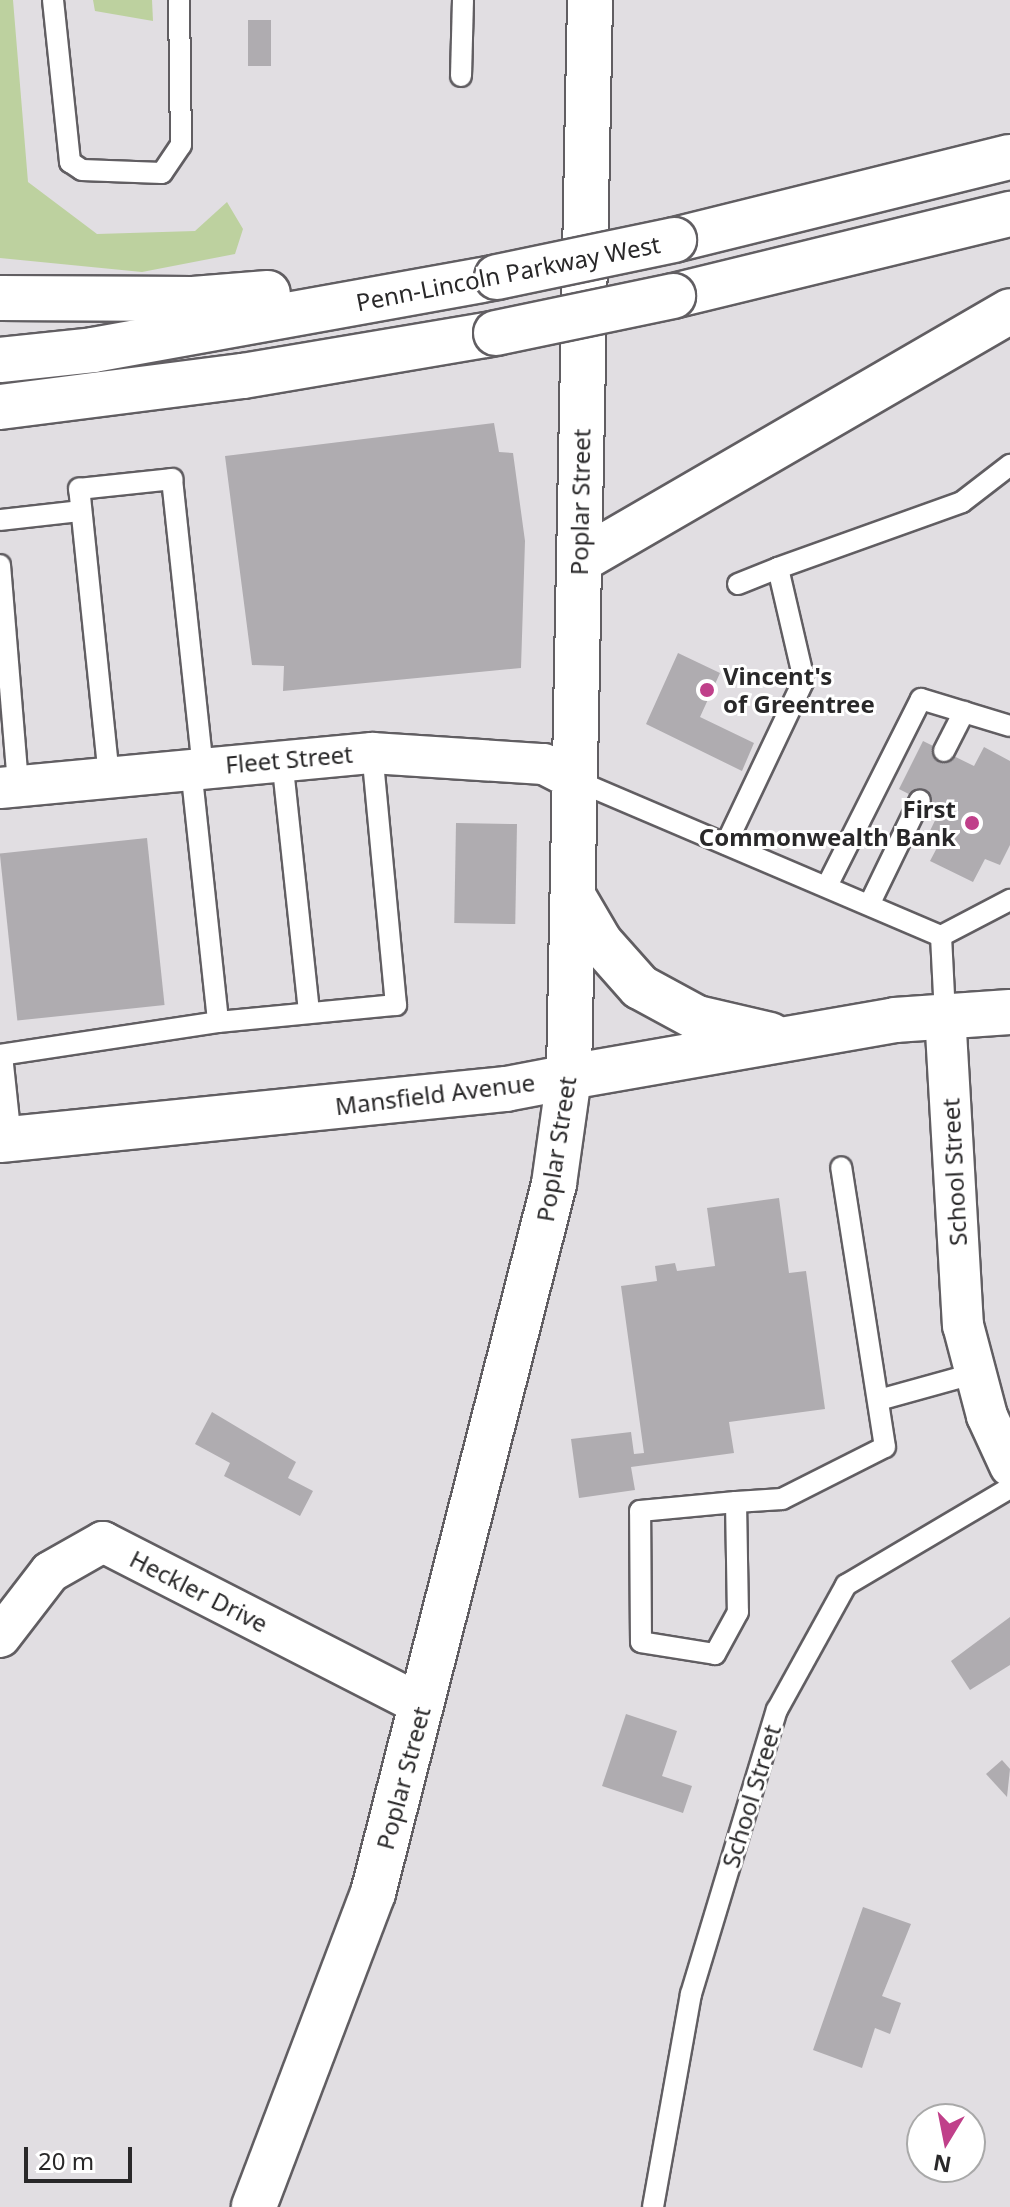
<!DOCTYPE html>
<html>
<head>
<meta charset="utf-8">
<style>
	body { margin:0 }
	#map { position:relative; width:1010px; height:2207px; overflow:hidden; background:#e1dee2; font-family:"Noto Sans",sans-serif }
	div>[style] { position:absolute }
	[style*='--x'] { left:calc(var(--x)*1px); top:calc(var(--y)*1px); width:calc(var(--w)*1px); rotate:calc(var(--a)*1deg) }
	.green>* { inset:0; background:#bdd19f }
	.building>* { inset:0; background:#afacb0; transform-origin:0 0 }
	.roads { filter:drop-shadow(2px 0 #615e62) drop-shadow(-2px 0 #615e62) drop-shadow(0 2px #615e62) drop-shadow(0 -2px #615e62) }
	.lane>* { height:20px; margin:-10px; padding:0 10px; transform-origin:10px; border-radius:10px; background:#fff }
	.street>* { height:40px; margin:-20px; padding:0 20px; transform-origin:20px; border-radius:20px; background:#fff }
	.secondary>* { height:44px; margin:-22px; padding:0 22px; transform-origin:22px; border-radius:22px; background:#fff }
	.primary>* { height:44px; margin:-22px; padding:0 22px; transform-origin:22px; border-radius:22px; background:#fff }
	.highway>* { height:44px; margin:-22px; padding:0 22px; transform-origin:22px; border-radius:22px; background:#fff }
	.bridges { filter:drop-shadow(2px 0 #615e62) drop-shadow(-2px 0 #615e62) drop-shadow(0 2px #615e62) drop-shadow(0 -2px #615e62) }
	.highway-bridge>* { height:44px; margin:-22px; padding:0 22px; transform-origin:22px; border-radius:22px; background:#fff }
	.dots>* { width:22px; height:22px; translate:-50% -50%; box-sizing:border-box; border:4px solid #fff; border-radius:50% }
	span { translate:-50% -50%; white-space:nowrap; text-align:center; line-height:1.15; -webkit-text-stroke:6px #fff; paint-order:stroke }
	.street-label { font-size:24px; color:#292829 }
	.poi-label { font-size:24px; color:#292829; font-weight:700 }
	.left { translate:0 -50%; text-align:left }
	.right { translate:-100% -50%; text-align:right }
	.north { position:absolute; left:906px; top:2103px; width:80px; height:80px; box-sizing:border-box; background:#fff; border:2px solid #a9a9a9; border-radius:50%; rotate:190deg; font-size:22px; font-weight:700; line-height:32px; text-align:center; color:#292829 }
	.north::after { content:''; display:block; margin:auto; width:28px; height:36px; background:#c0408a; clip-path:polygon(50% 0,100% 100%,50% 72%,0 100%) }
	.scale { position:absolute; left:24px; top:2147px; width:108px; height:36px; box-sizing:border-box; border:4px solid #292829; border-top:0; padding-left:10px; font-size:24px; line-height:28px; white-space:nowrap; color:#292829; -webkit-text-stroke:6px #fff; paint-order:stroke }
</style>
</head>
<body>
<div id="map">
	<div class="green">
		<div style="clip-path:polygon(0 0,13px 0,28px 182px,97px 234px,195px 231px,227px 202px,243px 229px,235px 254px,142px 272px,0 258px)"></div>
		<div style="clip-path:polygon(93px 0,152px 0,153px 21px,95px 11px)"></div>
	</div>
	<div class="building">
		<div style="left:271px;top:20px;width:46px;height:23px;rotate:90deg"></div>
		<div style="clip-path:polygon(494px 423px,499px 452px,513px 453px,525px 541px,521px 668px,283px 691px,284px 666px,252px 665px,225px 456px)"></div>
		<div style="clip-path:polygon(678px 653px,720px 673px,700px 717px,754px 743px,742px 771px,646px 724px)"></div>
		<div style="clip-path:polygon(923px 741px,974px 766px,984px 747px,1010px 761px,1010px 845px,1000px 865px,985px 859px,973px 882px,930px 861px,940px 842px,928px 835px,940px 810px,899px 789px)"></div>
		<div style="left:456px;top:823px;width:61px;height:100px;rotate:1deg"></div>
		<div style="left:147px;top:838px;width:168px;height:148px;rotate:84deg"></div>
		<div style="clip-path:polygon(779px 1198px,789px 1273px,806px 1271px,825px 1409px,729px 1422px,734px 1453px,631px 1467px,635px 1490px,579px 1498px,571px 1439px,631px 1432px,634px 1454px,644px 1453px,621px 1286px,657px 1281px,655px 1266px,675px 1263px,677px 1271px,715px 1266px,707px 1208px)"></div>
		<div style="clip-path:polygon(212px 1412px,296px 1462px,288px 1478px,313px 1491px,300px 1516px,224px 1476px,230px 1463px,195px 1444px)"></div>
		<div style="clip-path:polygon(1010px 1617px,1010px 1665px,970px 1690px,951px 1661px)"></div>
		<div style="clip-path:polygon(626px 1714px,677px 1731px,662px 1776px,692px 1786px,683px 1813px,602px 1786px)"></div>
		<div style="clip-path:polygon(1002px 1760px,1010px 1769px,1007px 1797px,986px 1774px)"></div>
		<div style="clip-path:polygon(863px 1907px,911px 1924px,882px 1996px,901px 2003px,890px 2034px,875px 2028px,862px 2068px,813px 2050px)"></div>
	</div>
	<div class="roads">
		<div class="lane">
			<div style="--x:53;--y:0;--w:163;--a:84"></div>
			<div style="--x:70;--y:162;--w:14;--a:34"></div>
			<div style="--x:82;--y:170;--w:80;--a:2.1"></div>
			<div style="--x:162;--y:173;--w:34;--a:-56"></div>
			<div style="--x:181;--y:145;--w:145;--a:-90.8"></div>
			<div style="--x:461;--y:76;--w:76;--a:-88.5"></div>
			<div style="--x:0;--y:520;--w:81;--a:-6.4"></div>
			<div style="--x:0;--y:565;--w:222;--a:85.3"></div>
			<div style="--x:778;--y:568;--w:195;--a:-19.7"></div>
			<div style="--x:962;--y:502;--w:61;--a:-37.6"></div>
			<div style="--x:944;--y:751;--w:44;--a:-62.9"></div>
			<div style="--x:282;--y:759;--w:255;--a:83.9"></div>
			<div style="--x:191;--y:768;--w:255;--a:83.9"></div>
			<div style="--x:109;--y:777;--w:290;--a:-95.9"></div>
			<div style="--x:79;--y:489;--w:94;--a:-6.1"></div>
			<div style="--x:172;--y:479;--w:290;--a:83.9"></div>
			<div style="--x:575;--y:780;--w:398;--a:23.1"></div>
			<div style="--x:726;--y:844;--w:182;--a:-64.6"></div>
			<div style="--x:804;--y:680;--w:115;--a:-103.1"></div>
			<div style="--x:778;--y:568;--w:43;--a:158.2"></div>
			<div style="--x:828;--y:884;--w:207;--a:-63.3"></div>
			<div style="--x:921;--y:699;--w:93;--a:16.9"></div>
			<div style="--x:870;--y:903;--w:114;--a:-64.1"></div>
			<div style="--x:941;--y:936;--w:78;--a:87.1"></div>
			<div style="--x:941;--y:936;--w:78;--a:-27.6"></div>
			<div style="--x:0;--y:1055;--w:220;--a:-8.6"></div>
			<div style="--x:218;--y:1022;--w:179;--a:-5.5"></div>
			<div style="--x:396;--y:1005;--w:253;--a:-95.4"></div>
			<div style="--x:2;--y:1055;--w:84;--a:83.9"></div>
			<div style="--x:879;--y:1400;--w:98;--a:-15.5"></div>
			<div style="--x:736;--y:1502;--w:110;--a:89"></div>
			<div style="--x:738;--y:1612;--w:48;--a:118.7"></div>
			<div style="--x:715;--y:1654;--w:75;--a:-170.8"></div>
			<div style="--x:641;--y:1642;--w:131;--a:-90.4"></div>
			<div style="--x:640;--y:1511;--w:96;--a:-5.4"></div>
			<div style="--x:736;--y:1502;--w:46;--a:-3.7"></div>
			<div style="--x:782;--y:1499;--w:115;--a:-26.8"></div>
			<div style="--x:885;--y:1447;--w:283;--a:-98.9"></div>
			<div style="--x:653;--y:2207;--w:216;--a:-79.9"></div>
			<div style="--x:691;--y:1994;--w:297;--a:-73.2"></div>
			<div style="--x:777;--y:1710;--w:143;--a:-61.1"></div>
			<div style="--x:846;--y:1585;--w:191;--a:-30.6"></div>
		</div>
		<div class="street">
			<div style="--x:0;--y:788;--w:374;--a:-5.4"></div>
			<div style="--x:372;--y:753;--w:172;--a:3.7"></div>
			<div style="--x:544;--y:764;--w:35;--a:27"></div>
			<div style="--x:945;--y:1014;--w:312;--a:86.7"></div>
			<div style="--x:963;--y:1325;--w:94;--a:75.2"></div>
			<div style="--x:987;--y:1416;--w:55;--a:65.3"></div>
			<div style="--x:0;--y:1637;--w:82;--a:-52.4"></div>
			<div style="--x:50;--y:1572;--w:61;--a:-29.5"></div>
			<div style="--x:103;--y:1542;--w:358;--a:27.1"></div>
		</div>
		<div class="secondary">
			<div style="--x:590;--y:0;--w:1077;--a:91.12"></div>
			<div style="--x:569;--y:1077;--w:331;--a:-9.9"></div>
			<div style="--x:895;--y:1020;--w:115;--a:-4"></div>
			<div style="--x:573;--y:896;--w:53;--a:59.6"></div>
			<div style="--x:600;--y:942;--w:60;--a:48.4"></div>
			<div style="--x:640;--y:987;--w:65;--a:28.5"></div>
			<div style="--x:697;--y:1018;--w:75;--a:13.1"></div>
		</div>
		<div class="primary">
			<div style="--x:0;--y:1140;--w:509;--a:-5.76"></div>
			<div style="--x:506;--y:1089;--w:64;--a:-10.8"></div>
			<div style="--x:569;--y:1077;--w:108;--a:98"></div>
			<div style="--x:554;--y:1184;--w:732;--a:104.32"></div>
			<div style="--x:373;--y:1893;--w:336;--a:110.8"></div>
		</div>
		<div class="highway">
			<div style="--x:674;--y:240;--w:346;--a:-13.9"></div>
			<div style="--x:673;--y:296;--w:347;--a:-13.7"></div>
			<div style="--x:0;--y:298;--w:193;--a:0.3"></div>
			<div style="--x:193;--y:299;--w:75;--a:-4.6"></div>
			<div style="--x:0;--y:360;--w:94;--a:-6.1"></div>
			<div style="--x:93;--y:350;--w:411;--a:-10.2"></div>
			<div style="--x:0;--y:407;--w:245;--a:-7.3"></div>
			<div style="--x:243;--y:376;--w:257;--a:-9.6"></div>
			<div style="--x:579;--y:561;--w:498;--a:-30.1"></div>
		</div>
	</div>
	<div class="bridges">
		<div class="highway-bridge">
			<div style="--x:497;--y:277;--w:181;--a:-11.8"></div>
			<div style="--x:496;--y:333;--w:181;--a:-11.8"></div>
		</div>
	</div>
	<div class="dots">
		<div style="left:707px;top:690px;background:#c0408a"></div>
		<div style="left:972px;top:823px;background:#c0408a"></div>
	</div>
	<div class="street-label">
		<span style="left:508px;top:273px;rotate:-11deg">Penn-Lincoln Parkway West</span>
		<span style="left:580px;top:502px;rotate:-89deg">Poplar Street</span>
		<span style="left:289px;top:759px;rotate:-5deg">Fleet Street</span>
		<span style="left:435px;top:1094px;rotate:-7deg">Mansfield Avenue</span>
		<span style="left:556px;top:1149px;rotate:-81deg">Poplar Street</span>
		<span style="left:954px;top:1172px;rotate:-93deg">School Street</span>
		<span style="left:199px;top:1591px;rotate:27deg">Heckler Drive</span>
		<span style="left:403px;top:1778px;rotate:-75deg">Poplar Street</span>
		<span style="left:751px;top:1796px;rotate:-73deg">School Street</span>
	</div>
	<div class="poi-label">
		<span class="left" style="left:723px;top:690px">Vincent's<br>of Greentree</span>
		<span class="right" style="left:956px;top:823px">First<br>Commonwealth Bank</span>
	</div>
	<div class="north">N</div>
	<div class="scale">20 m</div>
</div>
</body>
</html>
